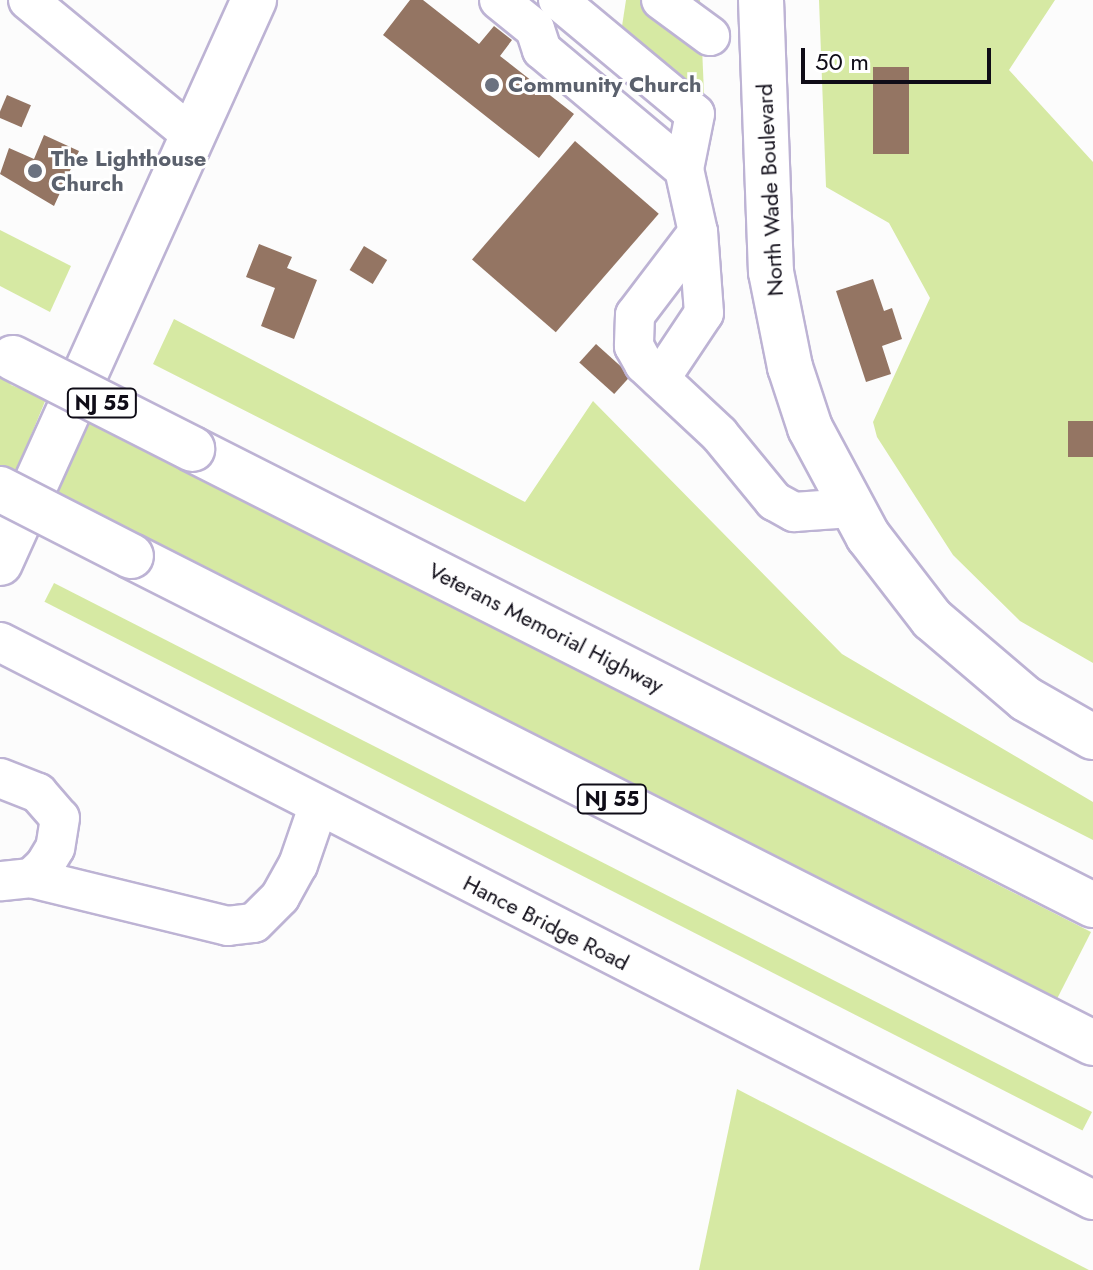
<!DOCTYPE html>
<html>
<head>
<meta charset="utf-8">
<style>
	body { margin:0 }
	#map { position:relative; width:1093px; height:1270px; overflow:hidden; background:#fcfcfc; font-family:Jost,sans-serif }
	div>[style] { position:absolute }
	[style*='--x'] { left:calc(var(--x)*1px); top:calc(var(--y)*1px); width:calc(var(--w)*1px); rotate:calc(var(--a)*1deg) }
	.green>* { inset:0; background:#d6e9a3; transform-origin:0 0 }
	.building>* { inset:0; background:#947563; transform-origin:0 0 }
	.roads { filter:drop-shadow(2px 0 #bdb3d4) drop-shadow(-2px 0 #bdb3d4) drop-shadow(0 2px #bdb3d4) drop-shadow(0 -2px #bdb3d4) }
	.minor>* { height:38px; margin:-19px; padding:0 19px; transform-origin:19px; border-radius:19px; background:#fff }
	.major>* { height:44px; margin:-22px; padding:0 22px; transform-origin:22px; border-radius:22px; background:#fff }
	.highway>* { height:44px; margin:-22px; padding:0 22px; transform-origin:22px; border-radius:22px; background:#fff }
	.bridges { filter:drop-shadow(2px 0 #bdb3d4) drop-shadow(-2px 0 #bdb3d4) drop-shadow(0 2px #bdb3d4) drop-shadow(0 -2px #bdb3d4) }
	.highway-bridge>* { height:44px; margin:-22px; padding:0 22px; transform-origin:22px; border-radius:22px; background:#fff }
	.dots>* { width:22px; height:22px; translate:-50% -50%; box-sizing:border-box; border:4px solid #fff; border-radius:50% }
	span { translate:-50% -50%; white-space:nowrap; text-align:center; line-height:1.15; -webkit-text-stroke:6px #fff; paint-order:stroke }
	.shield-label span { padding:2px 6px; background:#fff; border:2px solid; border-radius:6px; -webkit-text-stroke-width:0 }
	.shield-label { font-size:20px; color:#0f0c17; font-weight:700 }
	.worship-label { font-size:22px; color:#5b616d; font-weight:700 }
	.left { translate:0 -50%; text-align:left }
	.street-label { font-size:22px; color:#0f0c17 }
	.scale { position:absolute; left:801px; top:48px; width:190px; height:36px; box-sizing:border-box; border:4px solid #0f0c17; border-top:0; padding-left:10px; font-size:24px; line-height:28px; white-space:nowrap; color:#0f0c17; -webkit-text-stroke:6px #fff; paint-order:stroke }
</style>
</head>
<body>
<div id="map">
	<div class="green">
		<div style="clip-path:polygon(626px 0,700px 0,705px 117px,619px 46px)"></div>
		<div style="clip-path:polygon(819px 0,1055px 0,1009px 70px,1093px 162px,1093px 663px,1020px 621px,953px 555px,877px 437px,873px 422px,930px 298px,889px 223px,826px 187px)"></div>
		<div style="clip-path:polygon(0 230px,71px 266px,50px 312px,0 286px)"></div>
		<div style="clip-path:polygon(174px 319px,525px 502px,593px 401px,842px 654px,1093px 802px,1093px 840px,153px 364px)"></div>
		<div style="clip-path:polygon(0 367px,11px 385px,46px 399px,15px 474px,0 466px)"></div>
		<div style="left:86px;top:420px;width:1128px;height:83px;rotate:27deg"></div>
		<div style="left:54px;top:583px;width:1165px;height:21px;rotate:27deg"></div>
		<div style="clip-path:polygon(737px 1089px,1089px 1270px,699px 1270px)"></div>
	</div>
	<div class="building">
		<div style="clip-path:polygon(410px 0,423px 0,479px 44px,494px 26px,512px 40px,500px 56px,574px 114px,539px 158px,383px 35px)"></div>
		<div style="left:873px;top:67px;width:36px;height:87px"></div>
		<div style="left:7px;top:95px;width:26px;height:24px;rotate:23deg"></div>
		<div style="clip-path:polygon(44px 135px,79px 151px,54px 206px,0 174px,9px 148px,34px 159px)"></div>
		<div style="left:575px;top:141px;width:111px;height:157px;rotate:41deg"></div>
		<div style="clip-path:polygon(259px 244px,292px 257px,287px 268px,317px 280px,294px 339px,261px 326px,275px 288px,246px 277px)"></div>
		<div style="left:364px;top:246px;width:27px;height:28px;rotate:31deg"></div>
		<div style="clip-path:polygon(873px 279px,884px 311px,892px 308px,902px 339px,882px 346px,891px 374px,866px 382px,836px 291px)"></div>
		<div style="left:596px;top:344px;width:47px;height:25px;rotate:42deg"></div>
		<div style="left:1093px;top:421px;width:36px;height:25px;rotate:90deg"></div>
	</div>
	<div class="roads">
		<div class="minor">
			<div style="--x:28;--y:0;--w:212;--a:39.5"></div>
			<div style="--x:499;--y:0;--w:46;--a:38.9"></div>
			<div style="--x:535;--y:29;--w:22;--a:72"></div>
			<div style="--x:542;--y:50;--w:185;--a:40"></div>
			<div style="--x:684;--y:169;--w:65;--a:77.5"></div>
			<div style="--x:698;--y:232;--w:104;--a:127.2"></div>
			<div style="--x:635;--y:315;--w:31;--a:92"></div>
			<div style="--x:634;--y:346;--w:21;--a:61"></div>
			<div style="--x:644;--y:364;--w:103;--a:43"></div>
			<div style="--x:719;--y:434;--w:87;--a:50.6"></div>
			<div style="--x:774;--y:501;--w:23;--a:29"></div>
			<div style="--x:794;--y:512;--w:57;--a:-4"></div>
			<div style="--x:558;--y:0;--w:178;--a:39.8"></div>
			<div style="--x:695;--y:114;--w:56;--a:101.3"></div>
			<div style="--x:661;--y:0;--w:61;--a:36.3"></div>
			<div style="--x:660;--y:379;--w:79;--a:-56.3"></div>
			<div style="--x:704;--y:313;--w:81;--a:-94.2"></div>
			<div style="--x:0;--y:642;--w:1227;--a:27.05"></div>
			<div style="--x:0;--y:778;--w:41;--a:21.5"></div>
			<div style="--x:38;--y:793;--w:33;--a:49"></div>
			<div style="--x:60;--y:818;--w:30;--a:99"></div>
			<div style="--x:55;--y:848;--w:21;--a:121"></div>
			<div style="--x:44;--y:866;--w:18;--a:137"></div>
			<div style="--x:31;--y:878;--w:31;--a:174"></div>
			<div style="--x:31;--y:878;--w:203;--a:13.7"></div>
			<div style="--x:228;--y:926;--w:26;--a:-7"></div>
			<div style="--x:254;--y:923;--w:37;--a:-45"></div>
			<div style="--x:280;--y:897;--w:37;--a:-61"></div>
			<div style="--x:298;--y:865;--w:61;--a:-71"></div>
		</div>
		<div class="major">
			<div style="--x:761;--y:0;--w:272;--a:87.9"></div>
			<div style="--x:771;--y:272;--w:97;--a:78.7"></div>
			<div style="--x:790;--y:367;--w:64;--a:71.8"></div>
			<div style="--x:810;--y:428;--w:123;--a:61.8"></div>
			<div style="--x:868;--y:536;--w:105;--a:52.4"></div>
			<div style="--x:932;--y:619;--w:123;--a:40.4"></div>
			<div style="--x:1026;--y:699;--w:77;--a:29.6"></div>
			<div style="--x:0;--y:563;--w:618;--a:-65.72"></div>
		</div>
		<div class="highway">
			<div style="--x:192;--y:449;--w:1010;--a:26.84"></div>
			<div style="--x:131;--y:556;--w:1078;--a:26.85"></div>
		</div>
	</div>
	<div class="bridges">
		<div class="highway-bridge">
			<div style="--x:13;--y:358;--w:201;--a:26.9"></div>
			<div style="--x:0;--y:489;--w:147;--a:27.1"></div>
		</div>
	</div>
	<div class="dots">
		<div style="left:492px;top:85px;background:#6b7280"></div>
		<div style="left:35px;top:171px;background:#6b7280"></div>
	</div>
	<div class="shield-label">
		<span style="left:102px;top:403px">NJ 55</span>
		<span style="left:612px;top:799px">NJ 55</span>
	</div>
	<div class="worship-label">
		<span class="left" style="left:508px;top:85px">Community Church</span>
		<span class="left" style="left:51px;top:171px">The Lighthouse<br>Church</span>
	</div>
	<div class="street-label">
		<span style="left:770px;top:190px;rotate:-93deg">North Wade Boulevard</span>
		<span style="left:546px;top:628px;rotate:27deg">Veterans Memorial Highway</span>
		<span style="left:546px;top:923px;rotate:27deg">Hance Bridge Road</span>
	</div>
	<div class="scale">50 m</div>
</div>
</body>
</html>
